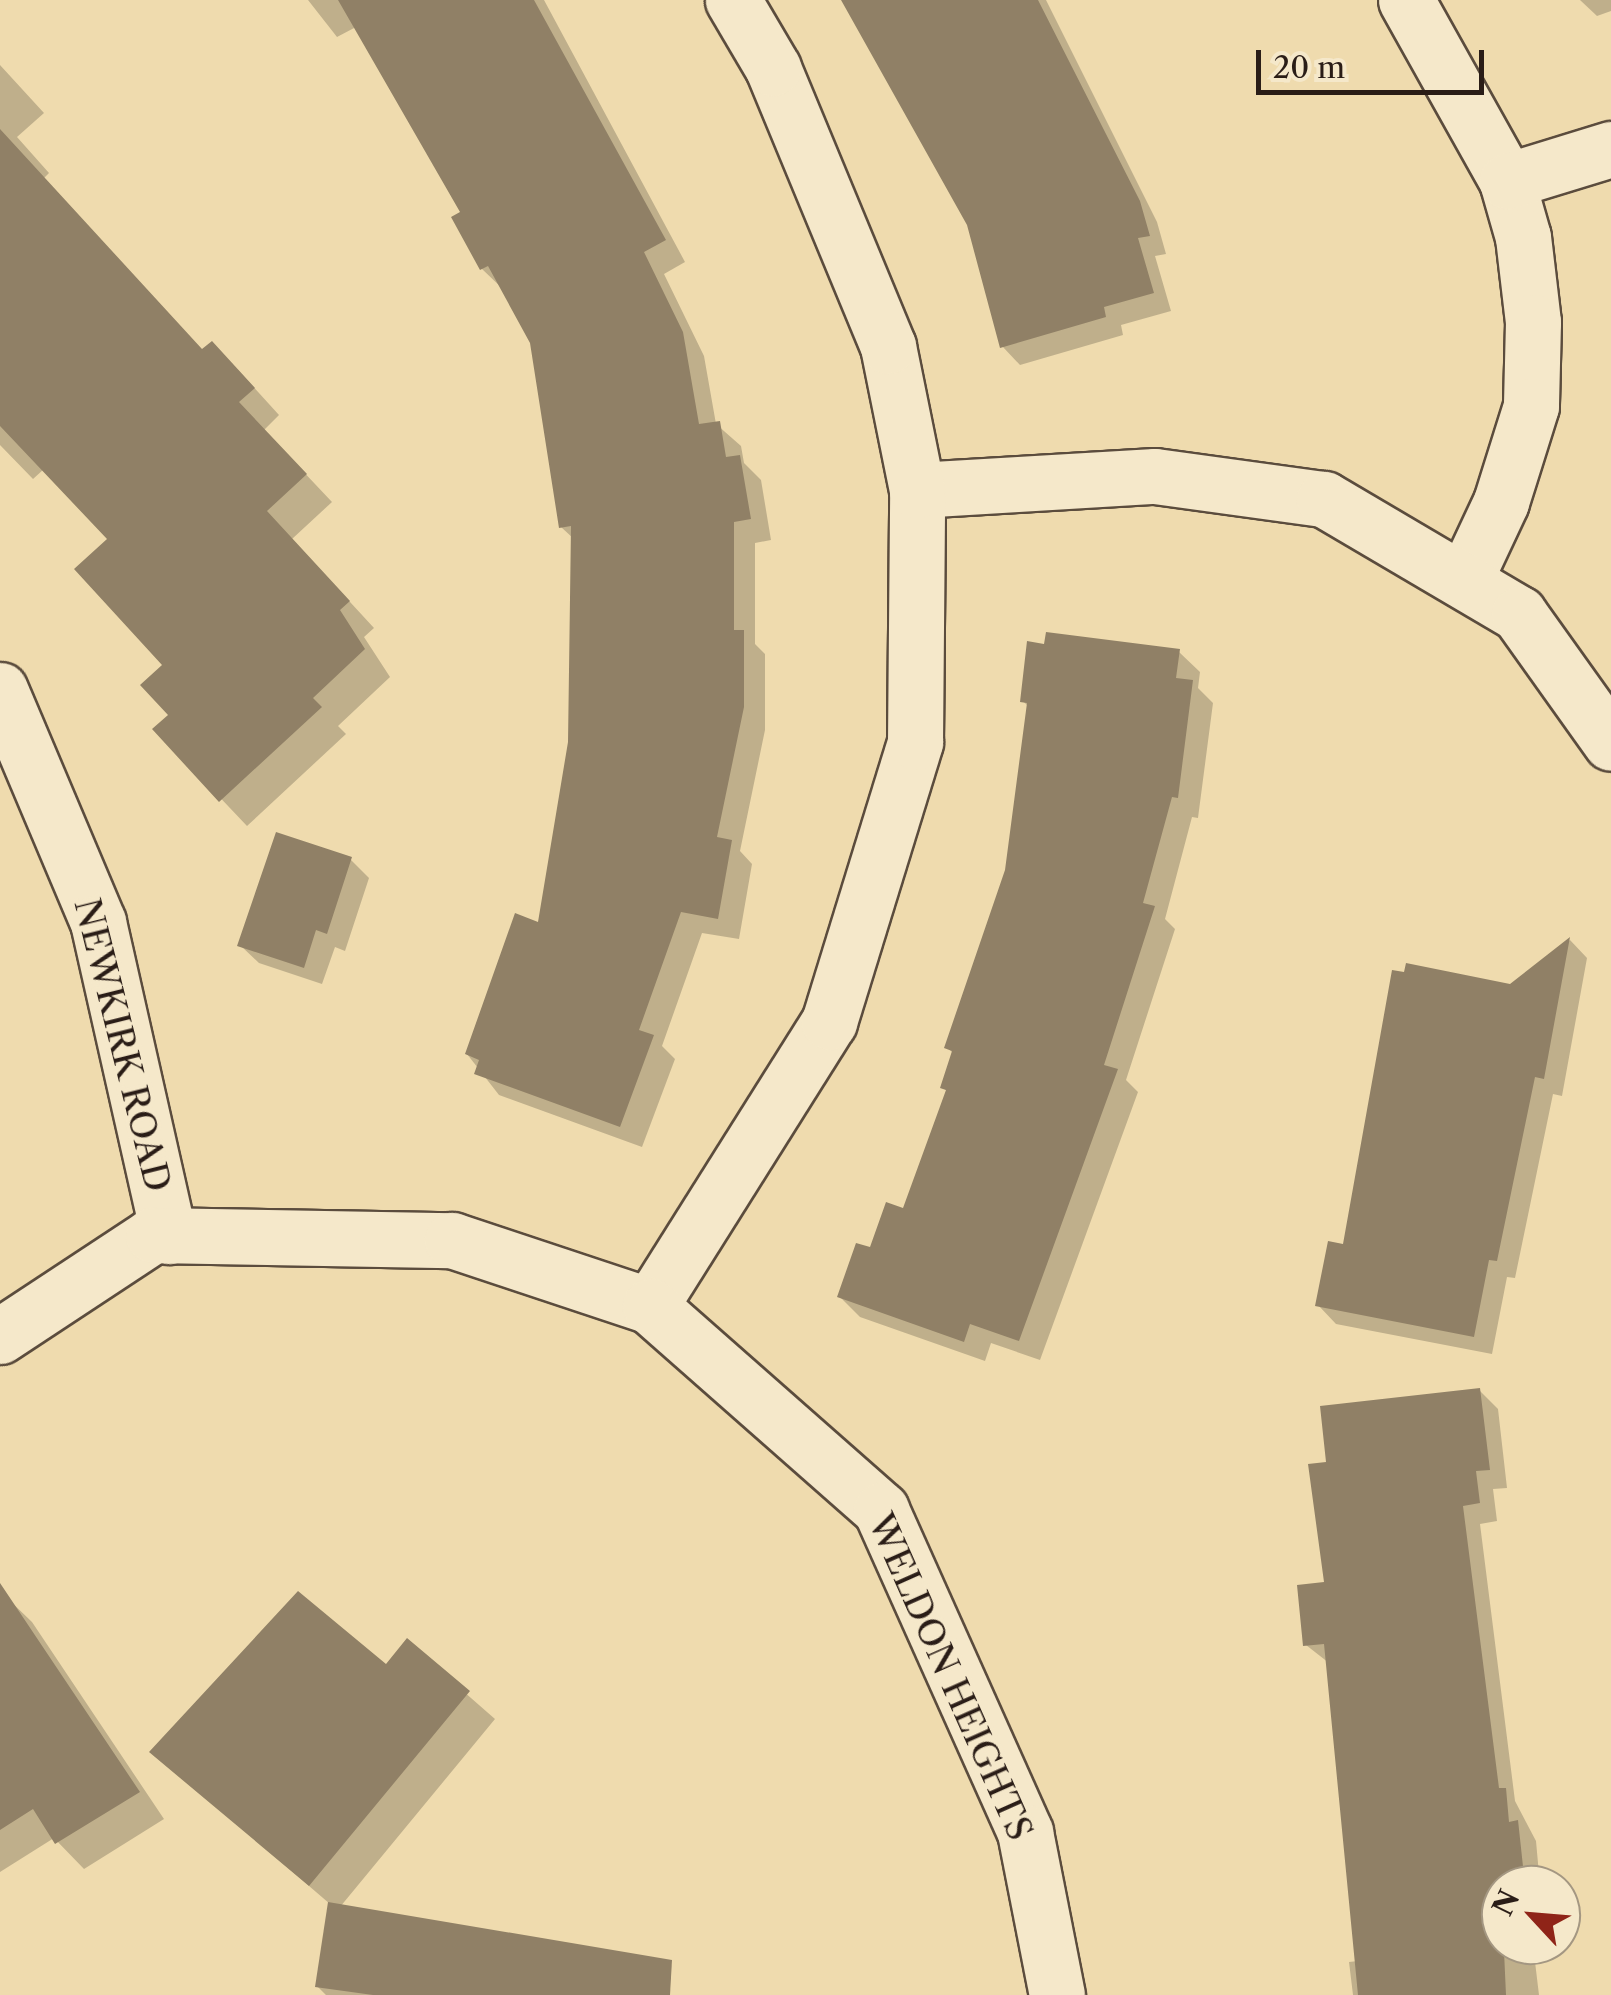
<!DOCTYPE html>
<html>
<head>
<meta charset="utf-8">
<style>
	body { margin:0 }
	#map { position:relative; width:1611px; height:1995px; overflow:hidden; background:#efdbae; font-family:"Libre Caslon Text",serif }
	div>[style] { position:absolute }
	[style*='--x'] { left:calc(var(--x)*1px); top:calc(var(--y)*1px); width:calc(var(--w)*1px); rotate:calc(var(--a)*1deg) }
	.shadow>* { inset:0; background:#0003 }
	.building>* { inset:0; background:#908066 }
	.roads { filter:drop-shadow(2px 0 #5b4c3d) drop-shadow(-2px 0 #5b4c3d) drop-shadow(0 2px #5b4c3d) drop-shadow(0 -2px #5b4c3d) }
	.minor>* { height:55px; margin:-27.5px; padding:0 27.5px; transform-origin:27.5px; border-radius:27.5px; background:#f5e8ca }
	span { translate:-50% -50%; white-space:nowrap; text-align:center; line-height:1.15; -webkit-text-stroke:8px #f5e8ca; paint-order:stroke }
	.street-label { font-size:35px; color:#2a1d17 }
	.north { position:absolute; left:1481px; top:1865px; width:100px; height:100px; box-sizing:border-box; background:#f5e8ca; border:2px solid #a49782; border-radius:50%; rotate:296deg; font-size:28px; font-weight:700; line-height:40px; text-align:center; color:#2a1d17 }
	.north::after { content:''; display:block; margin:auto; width:35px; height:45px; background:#8f2418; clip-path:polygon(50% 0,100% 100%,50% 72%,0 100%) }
	.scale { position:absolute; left:1256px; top:50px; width:228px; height:45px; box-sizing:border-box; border:5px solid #2a1d17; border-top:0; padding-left:12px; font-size:30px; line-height:35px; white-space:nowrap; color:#2a1d17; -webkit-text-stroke:8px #f5e8ca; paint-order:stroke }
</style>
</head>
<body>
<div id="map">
	<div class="shadow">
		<div style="clip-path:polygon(308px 0,544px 0,685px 262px,664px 274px,704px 356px,716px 424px,741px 446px,744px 463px,761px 480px,771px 540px,755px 543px,755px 644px,765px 654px,765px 730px,740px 851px,752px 864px,739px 939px,702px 933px,662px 1046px,675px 1059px,642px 1147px,499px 1095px,467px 1054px,540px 925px,571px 742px,574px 539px,561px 527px,533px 342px,505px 291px,482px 269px,463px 213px,356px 27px,337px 37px)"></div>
		<div style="clip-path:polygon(844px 0,1046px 0,1157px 222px,1166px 254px,1155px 256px,1171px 311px,1121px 325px,1123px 335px,1020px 365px,1002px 346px,969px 224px)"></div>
		<div style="clip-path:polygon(1580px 0,1611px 0,1611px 11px,1597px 16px)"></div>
		<div style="clip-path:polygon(0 65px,44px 113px,17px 137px,49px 173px,44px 178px,203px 352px,238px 370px,279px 415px,264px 430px,332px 502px,292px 539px,374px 628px,364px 637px,390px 677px,338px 726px,346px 734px,247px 826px,156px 730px,171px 715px,166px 665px,110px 539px,44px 469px,33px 479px,0 445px)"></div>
		<div style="clip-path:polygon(1179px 652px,1200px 672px,1198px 688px,1213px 703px,1198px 818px,1192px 817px,1165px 919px,1175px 929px,1126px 1080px,1138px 1092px,1040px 1360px,991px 1343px,985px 1361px,860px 1317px,839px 1296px,905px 1212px,948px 1092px,943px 1087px,954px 1054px,947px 1047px,1008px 870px,1029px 707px,1023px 701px)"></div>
		<div style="clip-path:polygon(350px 859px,369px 878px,345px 951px,335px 947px,322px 984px,259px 963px,240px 945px)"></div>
		<div style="clip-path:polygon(1570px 940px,1587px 958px,1562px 1096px,1553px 1094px,1515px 1278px,1507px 1277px,1492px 1354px,1336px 1324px,1318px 1305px,1345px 1247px,1510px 986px)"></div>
		<div style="clip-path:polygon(1479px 1390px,1498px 1409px,1507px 1488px,1493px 1489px,1497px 1521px,1480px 1524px,1515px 1801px,1536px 1841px,1540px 1885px,1501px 1885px,1501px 1945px,1533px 1945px,1539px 1995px,1353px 1995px,1349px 1962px,1358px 1961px,1329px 1663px,1306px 1645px,1326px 1584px,1329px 1464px)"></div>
		<div style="clip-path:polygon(5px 1596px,32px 1622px,164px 1819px,84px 1869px,54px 1838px,0 1872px,0 1599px)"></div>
		<div style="clip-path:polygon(407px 1642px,495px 1719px,340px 1907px,585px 1995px,326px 1995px,317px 1986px,330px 1904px,153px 1752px,386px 1668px)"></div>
	</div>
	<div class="building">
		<div style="clip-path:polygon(338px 0,534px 0,666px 240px,644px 252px,683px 332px,699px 424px,720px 421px,726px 457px,740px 455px,751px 519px,734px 522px,734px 630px,744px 630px,744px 707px,717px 837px,732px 840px,718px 919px,681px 912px,639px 1030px,654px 1035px,620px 1127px,474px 1074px,479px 1060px,465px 1054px,515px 913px,538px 922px,568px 742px,571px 526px,559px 528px,530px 343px,488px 266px,480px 270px,451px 217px,460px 212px)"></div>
		<div style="clip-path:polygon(841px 0,1038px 0,1140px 201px,1150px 236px,1138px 238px,1154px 293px,1104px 307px,1106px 317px,1000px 348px,967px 225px)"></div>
		<div style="clip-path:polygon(0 129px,202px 349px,212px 341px,255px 388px,239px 402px,307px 474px,267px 511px,350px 601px,340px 610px,365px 649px,313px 698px,322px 707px,219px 802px,152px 729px,168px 715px,140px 685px,162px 665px,74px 569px,107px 539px,0 426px)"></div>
		<div style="clip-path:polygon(1046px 632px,1180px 649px,1176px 678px,1193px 680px,1178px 798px,1172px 797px,1143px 903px,1155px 906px,1104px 1065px,1118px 1069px,1019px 1341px,970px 1324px,964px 1342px,837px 1297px,856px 1243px,870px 1247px,886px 1202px,903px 1208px,946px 1090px,940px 1088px,952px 1051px,944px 1048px,1005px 870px,1027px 703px,1020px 702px,1027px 641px,1044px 644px)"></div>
		<div style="clip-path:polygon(276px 832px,352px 857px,327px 934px,316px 930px,304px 968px,237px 946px)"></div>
		<div style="clip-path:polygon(1570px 937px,1544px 1079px,1535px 1077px,1497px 1261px,1489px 1260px,1474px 1337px,1315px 1306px,1328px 1241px,1343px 1244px,1392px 970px,1404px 972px,1406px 963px,1510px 984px)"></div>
		<div style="clip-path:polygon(1480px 1388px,1490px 1470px,1476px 1471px,1480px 1503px,1463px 1506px,1499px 1788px,1506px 1788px,1509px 1822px,1518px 1820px,1525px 1885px,1501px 1885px,1506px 1995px,1358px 1995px,1324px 1644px,1303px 1646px,1297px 1585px,1324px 1582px,1308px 1464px,1326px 1462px,1320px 1406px)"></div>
		<div style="clip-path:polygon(0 1583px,140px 1792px,55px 1844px,33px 1809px,0 1830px)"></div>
		<div style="clip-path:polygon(298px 1591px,386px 1664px,407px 1638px,470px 1691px,309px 1886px,149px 1752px)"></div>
		<div style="clip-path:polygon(328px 1902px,672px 1960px,670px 1995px,373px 1995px,315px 1987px)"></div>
	</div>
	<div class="roads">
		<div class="minor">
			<div style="--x:1406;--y:0;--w:207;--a:60.8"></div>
			<div style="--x:1507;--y:181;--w:58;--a:74.1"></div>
			<div style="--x:1523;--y:237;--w:86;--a:83.3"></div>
			<div style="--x:1533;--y:322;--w:84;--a:91.4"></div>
			<div style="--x:1531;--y:406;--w:101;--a:107.4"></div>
			<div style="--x:1501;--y:502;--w:87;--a:115.1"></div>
			<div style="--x:1507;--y:181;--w:109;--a:-17.1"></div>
			<div style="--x:917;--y:490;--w:238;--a:-3.4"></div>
			<div style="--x:1155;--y:476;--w:171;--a:7.8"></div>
			<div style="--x:1324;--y:499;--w:226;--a:30.5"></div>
			<div style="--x:1519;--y:614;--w:158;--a:54.5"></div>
			<div style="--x:0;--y:690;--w:252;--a:67.1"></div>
			<div style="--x:98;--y:922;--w:322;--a:77.3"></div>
			<div style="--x:650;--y:1306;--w:336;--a:-57.8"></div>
			<div style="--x:829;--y:1022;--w:293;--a:-72.9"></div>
			<div style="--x:915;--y:742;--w:252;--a:-89.5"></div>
			<div style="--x:917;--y:490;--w:147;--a:-101.4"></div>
			<div style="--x:888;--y:346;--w:301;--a:-112.5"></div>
			<div style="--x:773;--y:68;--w:79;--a:-120.5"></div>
			<div style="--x:0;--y:1336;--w:183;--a:-33.4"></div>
			<div style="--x:153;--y:1235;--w:299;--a:1"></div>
			<div style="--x:452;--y:1240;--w:209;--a:18.4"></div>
			<div style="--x:650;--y:1306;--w:308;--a:41.4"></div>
			<div style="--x:881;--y:1510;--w:353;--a:65.9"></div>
			<div style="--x:1025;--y:1832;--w:166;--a:78.9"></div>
		</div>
	</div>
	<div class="street-label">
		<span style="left:122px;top:1045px;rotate:76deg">NEWKIRK ROAD</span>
		<span style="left:950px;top:1677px;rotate:66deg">WELDON HEIGHTS</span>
	</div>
	<div class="north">N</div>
	<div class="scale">20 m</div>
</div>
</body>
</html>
